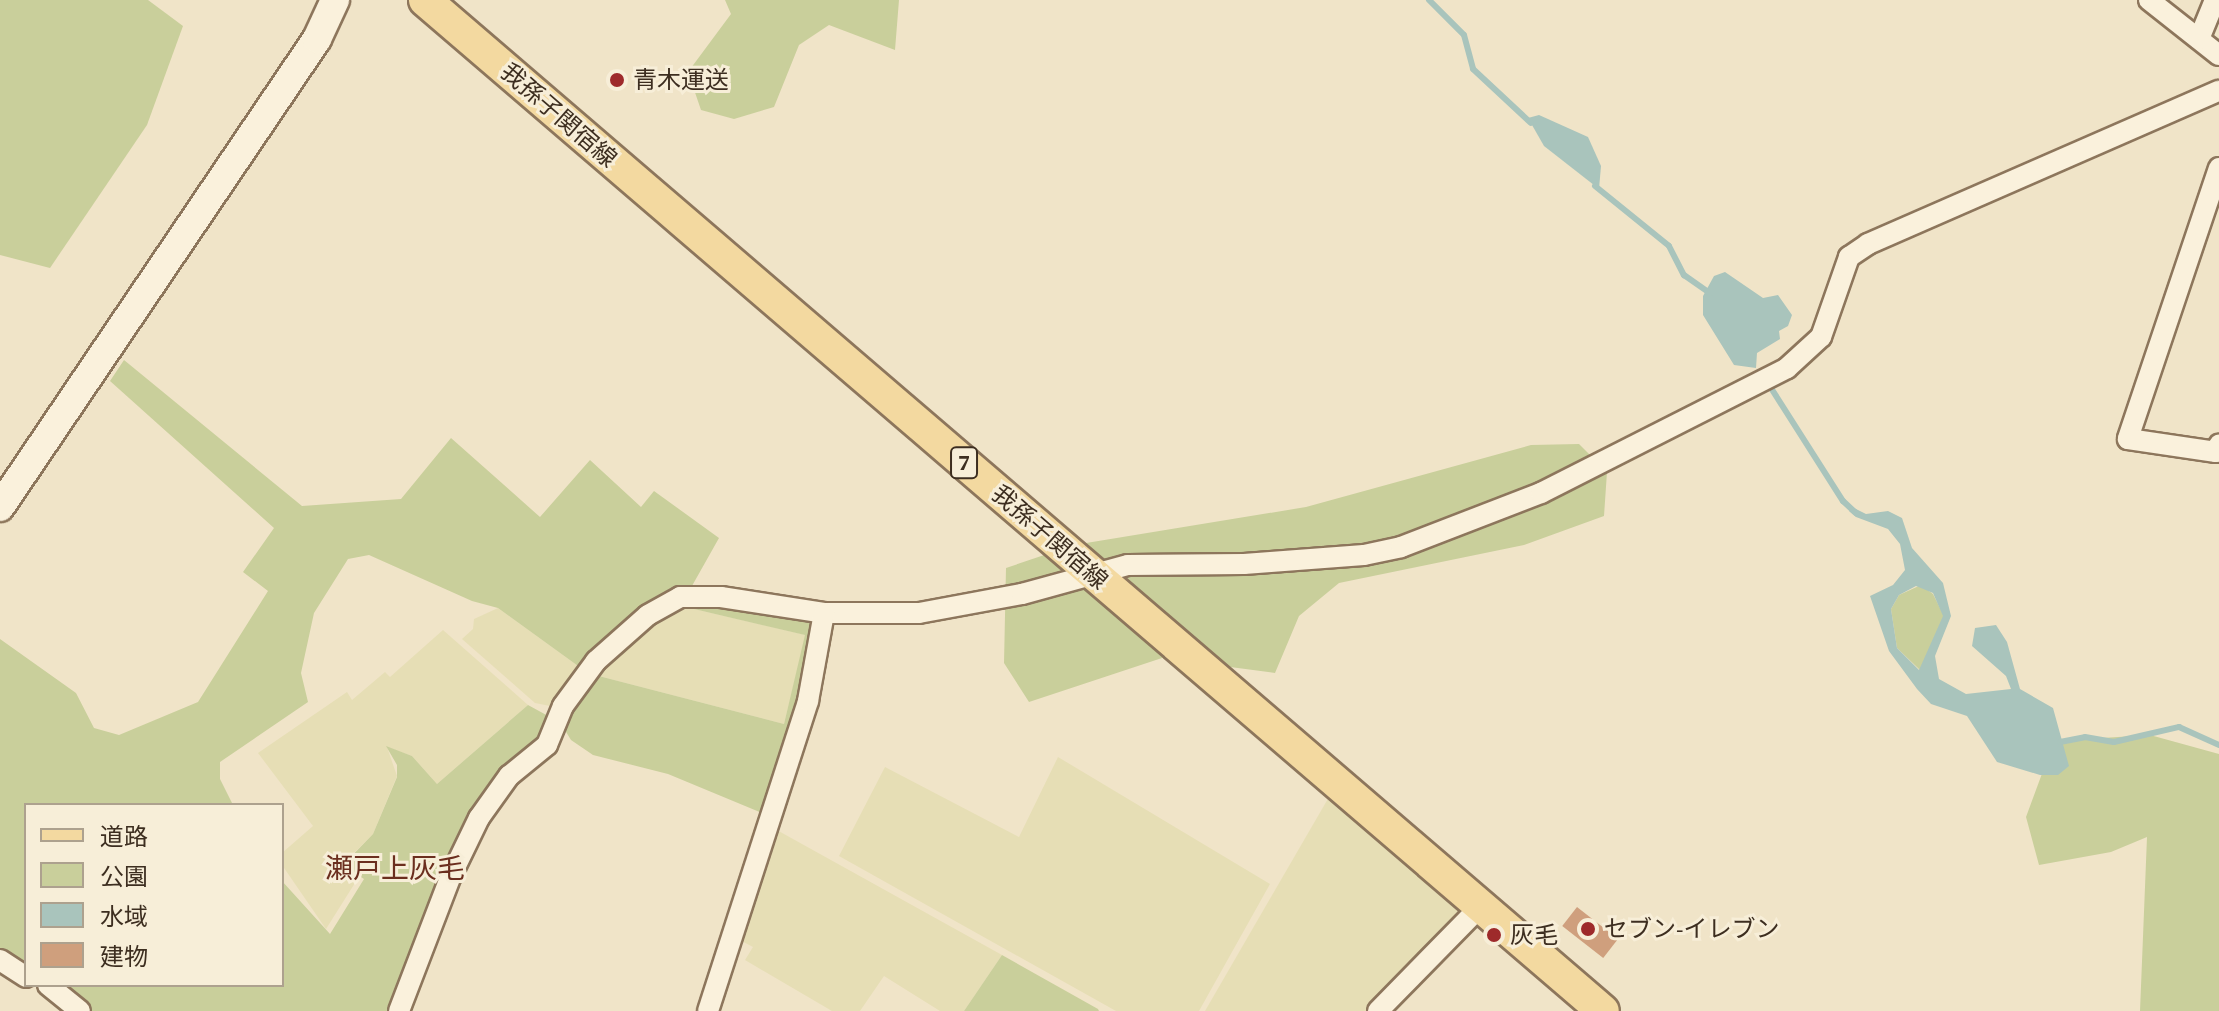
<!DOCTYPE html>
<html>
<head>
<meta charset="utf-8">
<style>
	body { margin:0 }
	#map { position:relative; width:2219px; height:1011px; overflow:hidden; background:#f0e4c8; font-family:"Source Serif 4","Noto Sans JP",serif }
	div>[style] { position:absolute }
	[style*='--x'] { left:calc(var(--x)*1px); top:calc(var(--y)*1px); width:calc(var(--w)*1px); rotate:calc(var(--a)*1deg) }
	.farmland>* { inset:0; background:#e6deb5 }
	.green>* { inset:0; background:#c9cf9b }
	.water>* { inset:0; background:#a9c4bc }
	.stream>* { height:6px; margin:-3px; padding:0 3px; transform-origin:3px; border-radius:3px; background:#a9c4bc }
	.building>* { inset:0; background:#cf9f7d; transform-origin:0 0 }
	.roads { filter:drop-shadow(2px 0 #8d765c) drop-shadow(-2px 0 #8d765c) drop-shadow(0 2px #8d765c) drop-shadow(0 -2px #8d765c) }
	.street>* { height:20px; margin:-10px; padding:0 10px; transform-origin:10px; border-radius:10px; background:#faf1dc }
	.secondary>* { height:28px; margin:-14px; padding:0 14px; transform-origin:14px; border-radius:14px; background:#faf1dc }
	.primary>* { height:32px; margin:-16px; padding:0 16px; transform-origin:16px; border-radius:16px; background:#f3d9a0 }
	.dots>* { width:22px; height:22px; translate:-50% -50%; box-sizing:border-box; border:4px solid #f7eed8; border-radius:50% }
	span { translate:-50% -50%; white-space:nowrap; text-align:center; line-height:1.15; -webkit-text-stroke:6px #f7eed8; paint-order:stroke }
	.shield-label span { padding:2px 6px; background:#f7eed8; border:2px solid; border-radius:6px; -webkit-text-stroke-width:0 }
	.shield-label { font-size:22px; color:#3d2e20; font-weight:700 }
	.poi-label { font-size:24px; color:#3d2e20 }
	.left { translate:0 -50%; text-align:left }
	.street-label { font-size:24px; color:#3d2e20 }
	.quarter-label { font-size:28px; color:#6b2e1e }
	.legend { position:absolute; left:24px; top:803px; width:260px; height:184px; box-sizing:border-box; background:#f7eed8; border:2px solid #ada18e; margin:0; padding:10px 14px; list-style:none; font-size:24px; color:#3d2e20 }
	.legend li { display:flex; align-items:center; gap:16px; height:40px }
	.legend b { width:40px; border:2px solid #ada18e }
</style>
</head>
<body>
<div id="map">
	<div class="farmland">
		<div style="clip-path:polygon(677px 605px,806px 635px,784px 724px,591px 674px)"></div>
		<div style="clip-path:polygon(498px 608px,585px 671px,555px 707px,535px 703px,462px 639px,473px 629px,474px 619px)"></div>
		<div style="clip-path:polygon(443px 630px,528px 705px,437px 784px,412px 756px,387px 747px,397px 776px,373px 834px,343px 864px,360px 875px,326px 929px,282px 865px,282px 853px,313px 826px,258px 753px,347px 692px,352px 700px,385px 672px,390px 677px)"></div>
		<div style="clip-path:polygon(1058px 757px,1270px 884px,1199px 1011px,1116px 1011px,839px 856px,885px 767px,1019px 837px)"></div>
		<div style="clip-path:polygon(1329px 797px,1466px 913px,1373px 1011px,1205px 1011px)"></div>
		<div style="clip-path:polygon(775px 829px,1002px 955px,964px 1011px,940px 1011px,884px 976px,860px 1011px,832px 1011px,745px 960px,753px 947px,738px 939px)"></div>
	</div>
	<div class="green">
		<div style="clip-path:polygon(0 0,148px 0,183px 26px,147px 125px,50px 268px,0 255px)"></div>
		<div style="clip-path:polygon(725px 0,899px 0,895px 50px,829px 25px,799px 45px,774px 107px,734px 119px,701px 110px,688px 72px,731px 14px)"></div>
		<div style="clip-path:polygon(124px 360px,302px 506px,401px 499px,451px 438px,540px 517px,590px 460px,641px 507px,654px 491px,719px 538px,688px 593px,585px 671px,498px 608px,472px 601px,369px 555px,348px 559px,314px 613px,301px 673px,308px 702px,220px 762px,220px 779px,233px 805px,26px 805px,26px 968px,0 950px,0 639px,76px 693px,94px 728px,119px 735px,198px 702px,268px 591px,243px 572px,274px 528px,110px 381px)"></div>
		<div style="clip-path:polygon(1579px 444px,1607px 472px,1604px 516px,1524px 545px,1339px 583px,1299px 616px,1275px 673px,1162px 658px,1029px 702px,1004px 663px,1006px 568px,1074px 545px,1306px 507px,1531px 445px)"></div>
		<div style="clip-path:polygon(1921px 585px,1933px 594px,1944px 616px,1920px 670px,1897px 648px,1891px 609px,1899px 595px)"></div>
		<div style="clip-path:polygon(685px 601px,817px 616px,805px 697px,762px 813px,668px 774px,593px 755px,571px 740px,563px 727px,591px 674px,784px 724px,805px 635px,677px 605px)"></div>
		<div style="clip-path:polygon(528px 705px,550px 717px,550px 732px,517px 763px,396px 1011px,89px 1011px,66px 985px,282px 985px,282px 881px,330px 934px,364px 879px,343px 865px,373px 834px,397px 777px,397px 765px,386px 746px,412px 756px,437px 784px)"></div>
		<div style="clip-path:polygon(2150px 735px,2219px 754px,2219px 1011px,2140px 1011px,2147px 837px,2111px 852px,2039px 865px,2026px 817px,2054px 741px)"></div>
		<div style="clip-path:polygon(1002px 955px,1098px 1009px,1099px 1011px,964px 1011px)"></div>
	</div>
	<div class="water">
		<div style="clip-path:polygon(1539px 115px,1588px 137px,1601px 166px,1599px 189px,1544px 146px,1528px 118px)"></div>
		<div style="clip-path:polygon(1725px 272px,1763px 298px,1778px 295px,1792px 315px,1788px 326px,1779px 331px,1780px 339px,1757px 353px,1756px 368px,1734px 365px,1703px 315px,1703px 296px,1714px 276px)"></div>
		<div style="clip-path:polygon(evenodd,1852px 507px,1866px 514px,1888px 511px,1902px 518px,1912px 548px,1943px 583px,1951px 616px,1935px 656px,1939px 679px,1966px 694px,2011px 689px,2006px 676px,1972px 646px,1975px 628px,1996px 625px,2007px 642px,2020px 689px,2053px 708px,2069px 766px,2058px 775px,2040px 775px,1997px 762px,1967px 716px,1931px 704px,1917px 689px,1889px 651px,1870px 596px,1893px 585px,1905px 570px,1900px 544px,1888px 529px,1856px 517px,1849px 511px,1852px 507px,1916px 586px,1933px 593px,1943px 616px,1919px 670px,1897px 648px,1891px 609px,1899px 595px,1916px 586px)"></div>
	</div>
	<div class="stream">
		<div style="--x:1429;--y:0;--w:49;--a:45"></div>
		<div style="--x:1464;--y:35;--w:35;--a:75"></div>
		<div style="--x:1473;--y:69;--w:79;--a:43"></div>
		<div style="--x:1595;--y:186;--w:95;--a:39"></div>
		<div style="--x:1669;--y:246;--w:33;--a:63"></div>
		<div style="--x:1684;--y:275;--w:32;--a:35"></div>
		<div style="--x:1771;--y:388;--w:134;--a:57.5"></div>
		<div style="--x:1843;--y:501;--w:18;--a:43"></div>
		<div style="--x:2060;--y:742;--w:25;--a:-11"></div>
		<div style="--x:2085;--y:737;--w:29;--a:10"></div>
		<div style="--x:2114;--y:742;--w:67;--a:-13"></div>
		<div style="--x:2179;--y:727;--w:44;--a:24.2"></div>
	</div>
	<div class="building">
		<div style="left:1577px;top:907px;width:52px;height:24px;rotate:38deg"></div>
	</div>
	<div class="roads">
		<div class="street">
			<div style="--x:2149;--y:0;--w:89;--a:38.2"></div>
			<div style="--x:2199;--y:39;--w:42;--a:-67.7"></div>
			<div style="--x:2219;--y:168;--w:286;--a:108.6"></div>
			<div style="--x:2128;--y:439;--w:89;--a:8.4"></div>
			<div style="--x:2216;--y:452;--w:8;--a:-67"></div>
			<div style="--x:0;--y:960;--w:31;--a:33"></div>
			<div style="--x:48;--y:985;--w:41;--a:39.1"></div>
			<div style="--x:399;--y:1011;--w:142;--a:-69"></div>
			<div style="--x:450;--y:878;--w:67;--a:-64.2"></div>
			<div style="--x:479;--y:818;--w:52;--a:-54.5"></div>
			<div style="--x:509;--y:776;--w:49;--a:-39.2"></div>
			<div style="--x:547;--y:745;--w:42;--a:-67.7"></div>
			<div style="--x:563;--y:706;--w:56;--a:-53.7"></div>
			<div style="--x:596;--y:661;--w:69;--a:-41.5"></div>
			<div style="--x:648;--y:615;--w:37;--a:-29"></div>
			<div style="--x:680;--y:597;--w:41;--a:0"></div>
			<div style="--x:721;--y:597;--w:104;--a:8.8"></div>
			<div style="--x:824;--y:613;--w:95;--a:0"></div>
			<div style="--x:919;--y:613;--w:105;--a:-10.5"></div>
			<div style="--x:1022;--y:594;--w:110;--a:-15.3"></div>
			<div style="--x:1128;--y:565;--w:116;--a:-0.5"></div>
			<div style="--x:1244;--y:564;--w:120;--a:-4.3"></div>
			<div style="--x:1364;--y:555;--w:38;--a:-12"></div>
			<div style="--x:1401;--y:547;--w:150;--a:-21.1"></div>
			<div style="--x:1541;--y:493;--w:276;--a:-26.9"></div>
			<div style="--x:1787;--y:368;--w:46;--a:-42.4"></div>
			<div style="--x:1821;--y:337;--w:85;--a:-70.7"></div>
			<div style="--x:1849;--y:257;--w:23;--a:-34"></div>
			<div style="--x:1868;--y:244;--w:383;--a:-23.6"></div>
			<div style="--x:708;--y:1011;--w:326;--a:-72.1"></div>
			<div style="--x:808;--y:701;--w:89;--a:-79.7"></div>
			<div style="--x:1378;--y:1011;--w:146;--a:-45.6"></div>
		</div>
		<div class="secondary">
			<div style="--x:0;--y:507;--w:565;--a:-55.89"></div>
			<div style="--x:317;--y:39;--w:43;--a:-65.2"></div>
		</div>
		<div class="primary">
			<div style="--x:425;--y:0;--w:1552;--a:40.64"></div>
		</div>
	</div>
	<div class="dots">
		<div style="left:617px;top:80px;background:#9e2a2b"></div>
		<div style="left:1588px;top:929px;background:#9e2a2b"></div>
		<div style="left:1494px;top:935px;background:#9e2a2b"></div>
	</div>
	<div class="shield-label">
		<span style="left:964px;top:463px">7</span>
	</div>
	<div class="poi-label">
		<span class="left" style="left:633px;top:80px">青木運送</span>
		<span class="left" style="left:1604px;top:929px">セブン-イレブン</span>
		<span class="left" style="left:1510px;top:935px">灰毛</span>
	</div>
	<div class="street-label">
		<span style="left:559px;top:115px;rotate:41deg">我孫子関宿線</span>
		<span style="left:1050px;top:537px;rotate:41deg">我孫子関宿線</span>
	</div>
	<div class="quarter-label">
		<span style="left:395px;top:868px">瀬戸上灰毛</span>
	</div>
	<ul class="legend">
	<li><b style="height:10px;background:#f3d9a0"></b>道路</li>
	<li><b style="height:22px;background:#c9cf9b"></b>公園</li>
	<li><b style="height:22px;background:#a9c4bc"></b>水域</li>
	<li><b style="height:22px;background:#cf9f7d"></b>建物</li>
	</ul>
</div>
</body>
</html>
